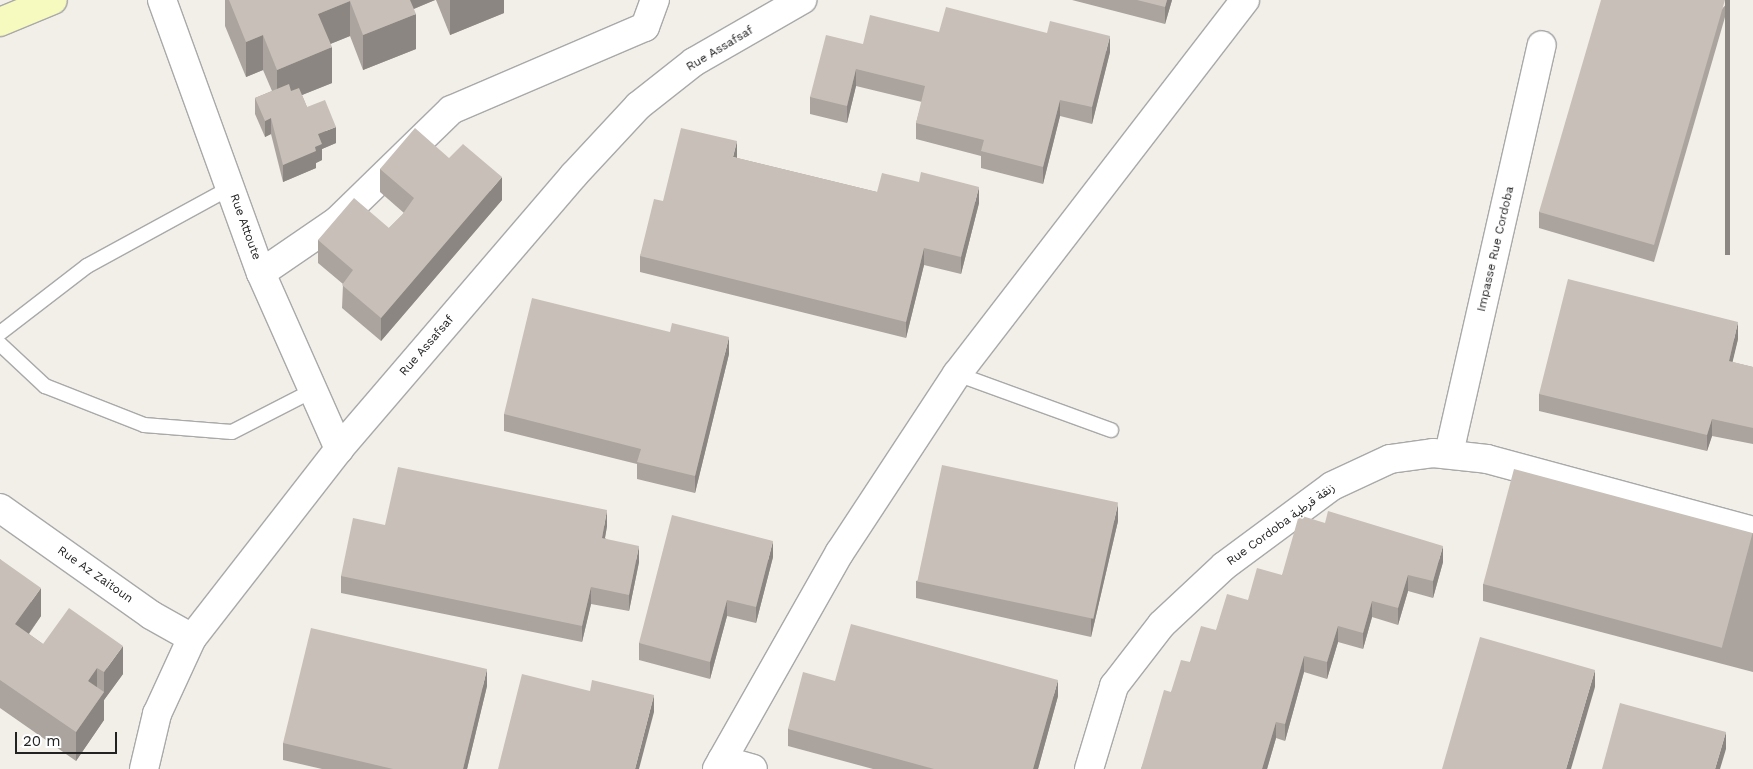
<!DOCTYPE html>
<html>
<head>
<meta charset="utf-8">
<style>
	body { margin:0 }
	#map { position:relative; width:1753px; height:769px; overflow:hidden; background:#f2efe9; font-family:"Work Sans","Noto Sans Arabic",sans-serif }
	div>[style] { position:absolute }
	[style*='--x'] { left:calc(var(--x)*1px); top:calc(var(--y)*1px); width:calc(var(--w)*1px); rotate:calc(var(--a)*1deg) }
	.roads { filter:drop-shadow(1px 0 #a9a9a9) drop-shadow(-1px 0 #a9a9a9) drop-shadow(0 1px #a9a9a9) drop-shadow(0 -1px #a9a9a9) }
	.service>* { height:14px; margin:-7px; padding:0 7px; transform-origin:7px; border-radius:7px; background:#fff }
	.minor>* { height:28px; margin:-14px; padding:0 14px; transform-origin:14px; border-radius:14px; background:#fff }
	.secondary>* { height:28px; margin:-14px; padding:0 14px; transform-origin:14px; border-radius:14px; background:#f7fabf }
	.wall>* { inset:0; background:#aba49e }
	.shaded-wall>* { inset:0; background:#8b8681; transform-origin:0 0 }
	.building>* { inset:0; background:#c7bfb8; transform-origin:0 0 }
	span { translate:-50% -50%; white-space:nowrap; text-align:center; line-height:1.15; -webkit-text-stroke:4px #fff; paint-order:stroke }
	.street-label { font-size:12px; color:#222 }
	.scale { position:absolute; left:15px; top:732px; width:102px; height:22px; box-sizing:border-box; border:2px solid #222; border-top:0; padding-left:6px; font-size:15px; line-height:18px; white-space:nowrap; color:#222; -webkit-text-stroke:4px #fff; paint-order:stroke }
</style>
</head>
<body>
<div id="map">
	<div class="roads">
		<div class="service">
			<div style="--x:0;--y:333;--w:110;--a:-37.6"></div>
			<div style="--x:87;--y:266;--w:163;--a:-28.6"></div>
			<div style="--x:0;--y:344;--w:62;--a:43"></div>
			<div style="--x:45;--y:386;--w:106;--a:21.5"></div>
			<div style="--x:144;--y:425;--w:88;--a:4.5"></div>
			<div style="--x:232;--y:432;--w:92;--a:-27.1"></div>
			<div style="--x:957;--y:374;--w:164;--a:20"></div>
		</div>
		<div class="minor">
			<div style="--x:162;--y:0;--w:290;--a:70.1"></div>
			<div style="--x:261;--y:273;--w:193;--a:66.1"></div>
			<div style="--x:261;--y:273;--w:92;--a:-34.4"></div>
			<div style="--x:337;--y:221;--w:159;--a:-44.2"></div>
			<div style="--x:451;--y:110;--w:211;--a:-23.2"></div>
			<div style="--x:645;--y:27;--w:29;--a:-70"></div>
			<div style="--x:1449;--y:453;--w:418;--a:-77.2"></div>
			<div style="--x:0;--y:508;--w:185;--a:35.3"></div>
			<div style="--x:151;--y:615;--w:47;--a:29.3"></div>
			<div style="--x:722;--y:760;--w:32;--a:16"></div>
			<div style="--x:144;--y:769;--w:57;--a:-76.7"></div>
			<div style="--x:157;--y:714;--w:84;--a:-65.3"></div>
			<div style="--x:192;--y:638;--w:239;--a:-52.1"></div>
			<div style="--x:339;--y:449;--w:360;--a:-49.4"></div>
			<div style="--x:573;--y:176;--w:96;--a:-47.1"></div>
			<div style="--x:638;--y:106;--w:71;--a:-38.2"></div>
			<div style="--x:694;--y:62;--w:125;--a:-29.9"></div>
			<div style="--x:717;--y:769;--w:249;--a:-60.5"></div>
			<div style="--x:840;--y:552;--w:213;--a:-56.7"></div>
			<div style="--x:957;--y:374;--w:472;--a:-52.4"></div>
			<div style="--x:1089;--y:769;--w:87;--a:-73.2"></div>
			<div style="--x:1114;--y:686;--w:78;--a:-52.3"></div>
			<div style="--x:1162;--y:624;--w:85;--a:-43.1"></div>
			<div style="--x:1224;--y:566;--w:134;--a:-36.5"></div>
			<div style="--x:1332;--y:486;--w:64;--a:-25"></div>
			<div style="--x:1390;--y:459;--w:43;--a:-7.9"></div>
			<div style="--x:1433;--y:453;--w:54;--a:6.3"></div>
			<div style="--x:1487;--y:459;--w:276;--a:15.1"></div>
		</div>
		<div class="secondary">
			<div style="--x:0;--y:22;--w:57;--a:-22.5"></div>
		</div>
	</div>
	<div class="wall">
		<div style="clip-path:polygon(225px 0,435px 0,414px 9px,416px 49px,363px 70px,350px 36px,330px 44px,332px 83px,302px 95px,307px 107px,336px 143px,322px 149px,322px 160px,316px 163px,316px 168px,283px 182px,271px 134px,265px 137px,255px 114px,255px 98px,272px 91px,263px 70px,246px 77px,225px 26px)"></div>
		<div style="clip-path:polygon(436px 0,504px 0,504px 13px,450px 35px)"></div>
		<div style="clip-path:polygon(1072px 0,1172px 0,1165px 24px)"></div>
		<div style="clip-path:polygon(1730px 0,1654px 262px,1539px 228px,1539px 212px)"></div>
		<div style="clip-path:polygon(939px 32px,1110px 52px,1092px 124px,1060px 116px,1043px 184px,981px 168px,981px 156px,916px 139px,916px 123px,922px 102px,856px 86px,847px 123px,810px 114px,810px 97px,863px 44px)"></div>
		<div style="clip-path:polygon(449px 158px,502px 200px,381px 341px,342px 308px,343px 284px,318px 263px,318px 240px,389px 228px,404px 213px,380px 192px,380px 169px)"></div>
		<div style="clip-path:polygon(737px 158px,877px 192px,979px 203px,961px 274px,924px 265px,906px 338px,640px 272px,640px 256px,663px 201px)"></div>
		<div style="clip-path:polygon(1738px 339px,1732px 362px,1753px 367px,1753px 444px,1712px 436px,1707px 451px,1539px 411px,1539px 394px)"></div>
		<div style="clip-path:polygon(729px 354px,695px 493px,637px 479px,637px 464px,504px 431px,504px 414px)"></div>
		<div style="clip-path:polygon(1118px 521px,1091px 637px,916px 598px,916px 581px)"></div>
		<div style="clip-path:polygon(1325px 523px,1443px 562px,1433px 598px,1408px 591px,1398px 625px,1372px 617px,1363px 649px,1338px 642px,1327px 679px,1304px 672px,1285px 741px,1276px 738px,1267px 769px,1141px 769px,1171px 692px,1190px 662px,1216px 630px,1248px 600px,1282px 575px)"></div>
		<div style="clip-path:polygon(385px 525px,607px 526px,605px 538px,639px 562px,629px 611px,591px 604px,582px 642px,341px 593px,341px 576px)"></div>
		<div style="clip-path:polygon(1753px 533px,1753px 672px,1483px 601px,1483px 584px)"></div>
		<div style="clip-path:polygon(773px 557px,756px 623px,727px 616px,710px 679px,639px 660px,639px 643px)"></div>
		<div style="clip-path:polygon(0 559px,41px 616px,29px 634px,43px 644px,123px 674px,104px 700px,104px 720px,76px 761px,0 708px)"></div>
		<div style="clip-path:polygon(835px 681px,1058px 696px,1038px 769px,873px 769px,788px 746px,788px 729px)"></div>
		<div style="clip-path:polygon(487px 686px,467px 769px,322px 769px,283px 760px,283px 743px)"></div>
	</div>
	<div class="shaded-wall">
		<div style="clip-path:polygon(401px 0,435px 0,401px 14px)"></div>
		<div style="clip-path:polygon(450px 0,504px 0,504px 13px,450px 35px)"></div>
		<div style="clip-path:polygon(1167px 0,1172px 0,1165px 24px,1165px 7px)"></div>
		<div style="left:1725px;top:0;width:5px;height:255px"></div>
		<div style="clip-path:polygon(350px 1px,350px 36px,318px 49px,318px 14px)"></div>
		<div style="clip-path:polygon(416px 14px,416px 49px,363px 70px,363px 35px)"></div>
		<div style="clip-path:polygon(263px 35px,263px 70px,246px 77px,246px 42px)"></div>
		<div style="clip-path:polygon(1110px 36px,1110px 52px,1092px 124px,1092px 107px)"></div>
		<div style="clip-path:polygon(332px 47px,332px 83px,277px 105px,277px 70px)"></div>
		<div style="clip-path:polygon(856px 69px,856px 86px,847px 123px,847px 106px)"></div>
		<div style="clip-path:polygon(1060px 100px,1060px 116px,1043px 184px,1043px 167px)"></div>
		<div style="clip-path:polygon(271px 118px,271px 134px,265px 137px,265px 121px)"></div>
		<div style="clip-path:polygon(336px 127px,336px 143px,322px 149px,322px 160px,316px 163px,316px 168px,283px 182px,283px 165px,315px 147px,318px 134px)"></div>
		<div style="clip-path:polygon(737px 141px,737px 158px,733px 157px)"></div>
		<div style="clip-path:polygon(502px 177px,502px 200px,381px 341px,381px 318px)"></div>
		<div style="clip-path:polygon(979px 187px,979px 203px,961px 274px,961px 257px)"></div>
		<div style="clip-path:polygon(924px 248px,924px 265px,906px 338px,906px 322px)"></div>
		<div style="clip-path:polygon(1738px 322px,1738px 339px,1729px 377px,1729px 361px)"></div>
		<div style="clip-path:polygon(729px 337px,729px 354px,695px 493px,695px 476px)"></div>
		<div style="clip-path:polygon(1712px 419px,1712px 436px,1707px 451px,1707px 435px)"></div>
		<div style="clip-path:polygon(1118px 504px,1118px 521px,1091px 637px,1091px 620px)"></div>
		<div style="clip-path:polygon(607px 510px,607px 526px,602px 554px,602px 538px)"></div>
		<div style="clip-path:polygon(773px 541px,773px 557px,756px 623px,756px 607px)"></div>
		<div style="clip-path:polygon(639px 546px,639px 562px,629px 611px,629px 595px)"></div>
		<div style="clip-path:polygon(1443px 546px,1443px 562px,1433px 598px,1433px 581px)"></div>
		<div style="clip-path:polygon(1408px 575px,1408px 591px,1398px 625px,1398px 608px)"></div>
		<div style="clip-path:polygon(591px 587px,591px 604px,582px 642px,582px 626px)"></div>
		<div style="clip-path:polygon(41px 588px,41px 616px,15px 653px,15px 624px)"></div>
		<div style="clip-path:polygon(727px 600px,727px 616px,710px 679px,710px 662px)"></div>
		<div style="clip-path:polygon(1372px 601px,1372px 617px,1363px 649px,1363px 633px)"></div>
		<div style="clip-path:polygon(1338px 626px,1338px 642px,1327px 679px,1327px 662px)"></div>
		<div style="clip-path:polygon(123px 646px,123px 674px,104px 700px,104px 720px,76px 761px,76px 732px,104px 692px,104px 672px)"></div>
		<div style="clip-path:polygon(1304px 656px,1304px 672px,1285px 741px,1285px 724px)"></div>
		<div style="clip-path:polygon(97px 668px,97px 696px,88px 681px)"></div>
		<div style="clip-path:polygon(487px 669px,487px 686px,467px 769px,463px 769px)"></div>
		<div style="clip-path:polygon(1595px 670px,1595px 687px,1571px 769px,1566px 769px)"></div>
		<div style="clip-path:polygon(1058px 680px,1058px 696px,1038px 769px,1033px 769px)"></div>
		<div style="clip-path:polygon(654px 695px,654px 712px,639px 769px,635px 769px)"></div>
		<div style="clip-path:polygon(1276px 722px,1276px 738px,1267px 769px,1262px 769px)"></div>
		<div style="clip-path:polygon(1726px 732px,1726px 749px,1720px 769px,1715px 769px)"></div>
	</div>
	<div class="building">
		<div style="clip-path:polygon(229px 0,410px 0,416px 14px,363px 35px,350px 1px,318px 14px,332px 47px,277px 70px,263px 35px,246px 42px)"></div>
		<div style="clip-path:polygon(1137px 0,1167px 0,1165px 7px)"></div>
		<div style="clip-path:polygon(1601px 0,1725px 0,1654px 245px,1539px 212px)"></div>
		<div style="clip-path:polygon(946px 7px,1047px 33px,1050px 21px,1110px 36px,1092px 107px,1060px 100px,1043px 167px,981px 151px,984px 140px,916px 123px,925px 86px,856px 69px,847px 106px,810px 97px,826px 35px,863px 44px,870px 15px,939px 32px)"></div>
		<div style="clip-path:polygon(289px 84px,291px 91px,299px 88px,307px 107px,325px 100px,336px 127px,318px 134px,322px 144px,315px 147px,316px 151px,283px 165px,271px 118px,265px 121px,255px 98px)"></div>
		<div style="clip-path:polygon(415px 128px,449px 158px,463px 144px,502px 177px,381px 318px,342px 285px,353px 270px,318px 240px,354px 198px,389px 228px,402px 215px,414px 198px,380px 169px)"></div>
		<div style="clip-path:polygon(681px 128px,737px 141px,733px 157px,877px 192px,882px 173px,919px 182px,921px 172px,979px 187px,961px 257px,924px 248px,906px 322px,640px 256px,654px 199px,663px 201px)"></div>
		<div style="clip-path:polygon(1568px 279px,1738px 322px,1729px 361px,1753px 367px,1753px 428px,1712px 419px,1707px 435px,1539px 394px)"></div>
		<div style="clip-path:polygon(532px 298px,670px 332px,672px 323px,729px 337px,695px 476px,637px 462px,641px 449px,504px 414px)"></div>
		<div style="left:942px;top:465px;width:180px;height:119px;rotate:12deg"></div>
		<div style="clip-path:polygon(398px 467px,607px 510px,602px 538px,639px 546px,629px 595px,591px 587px,582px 626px,341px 576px,353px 518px,385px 525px)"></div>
		<div style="left:1514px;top:469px;width:247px;height:119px;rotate:15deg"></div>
		<div style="clip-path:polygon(1328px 511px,1443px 546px,1433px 581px,1408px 575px,1398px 608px,1372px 601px,1363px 633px,1338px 626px,1327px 662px,1304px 656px,1285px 724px,1276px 722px,1262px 769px,1141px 769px,1164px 690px,1171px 692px,1181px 660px,1190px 662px,1201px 626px,1216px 630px,1227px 594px,1248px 600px,1257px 568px,1282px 575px,1299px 515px,1325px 523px)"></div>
		<div style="clip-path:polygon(672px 515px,773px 541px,756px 607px,727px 600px,710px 662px,639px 643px)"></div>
		<div style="clip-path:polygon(0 559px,41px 588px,15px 624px,43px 644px,69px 608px,123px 646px,104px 672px,97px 668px,88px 681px,104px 692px,76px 732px,0 680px)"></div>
		<div style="clip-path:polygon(851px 624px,1058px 680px,1033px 769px,934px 769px,788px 729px,803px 672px,835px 681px)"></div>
		<div style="clip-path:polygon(311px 628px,487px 669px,463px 769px,393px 769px,283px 743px)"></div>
		<div style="clip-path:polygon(1480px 637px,1595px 670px,1566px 769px,1442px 769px)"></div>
		<div style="clip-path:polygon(522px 674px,590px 691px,592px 680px,654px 695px,635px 769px,498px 769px)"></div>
		<div style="clip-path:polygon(1620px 703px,1726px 732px,1715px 769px,1602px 769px)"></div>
	</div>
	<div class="street-label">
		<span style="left:720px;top:49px;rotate:-31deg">Rue Assafsaf</span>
		<span style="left:245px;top:227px;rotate:70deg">Rue Attoute</span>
		<span style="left:1496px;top:249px;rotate:-77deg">Impasse Rue Cordoba</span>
		<span style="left:427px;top:346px;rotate:-49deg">Rue Assafsaf</span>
		<span style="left:1281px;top:525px;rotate:-36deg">Rue Cordoba زنقة قرطبة</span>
		<span style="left:95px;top:575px;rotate:35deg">Rue Az Zaitoun</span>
	</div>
	<div class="scale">20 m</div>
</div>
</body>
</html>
